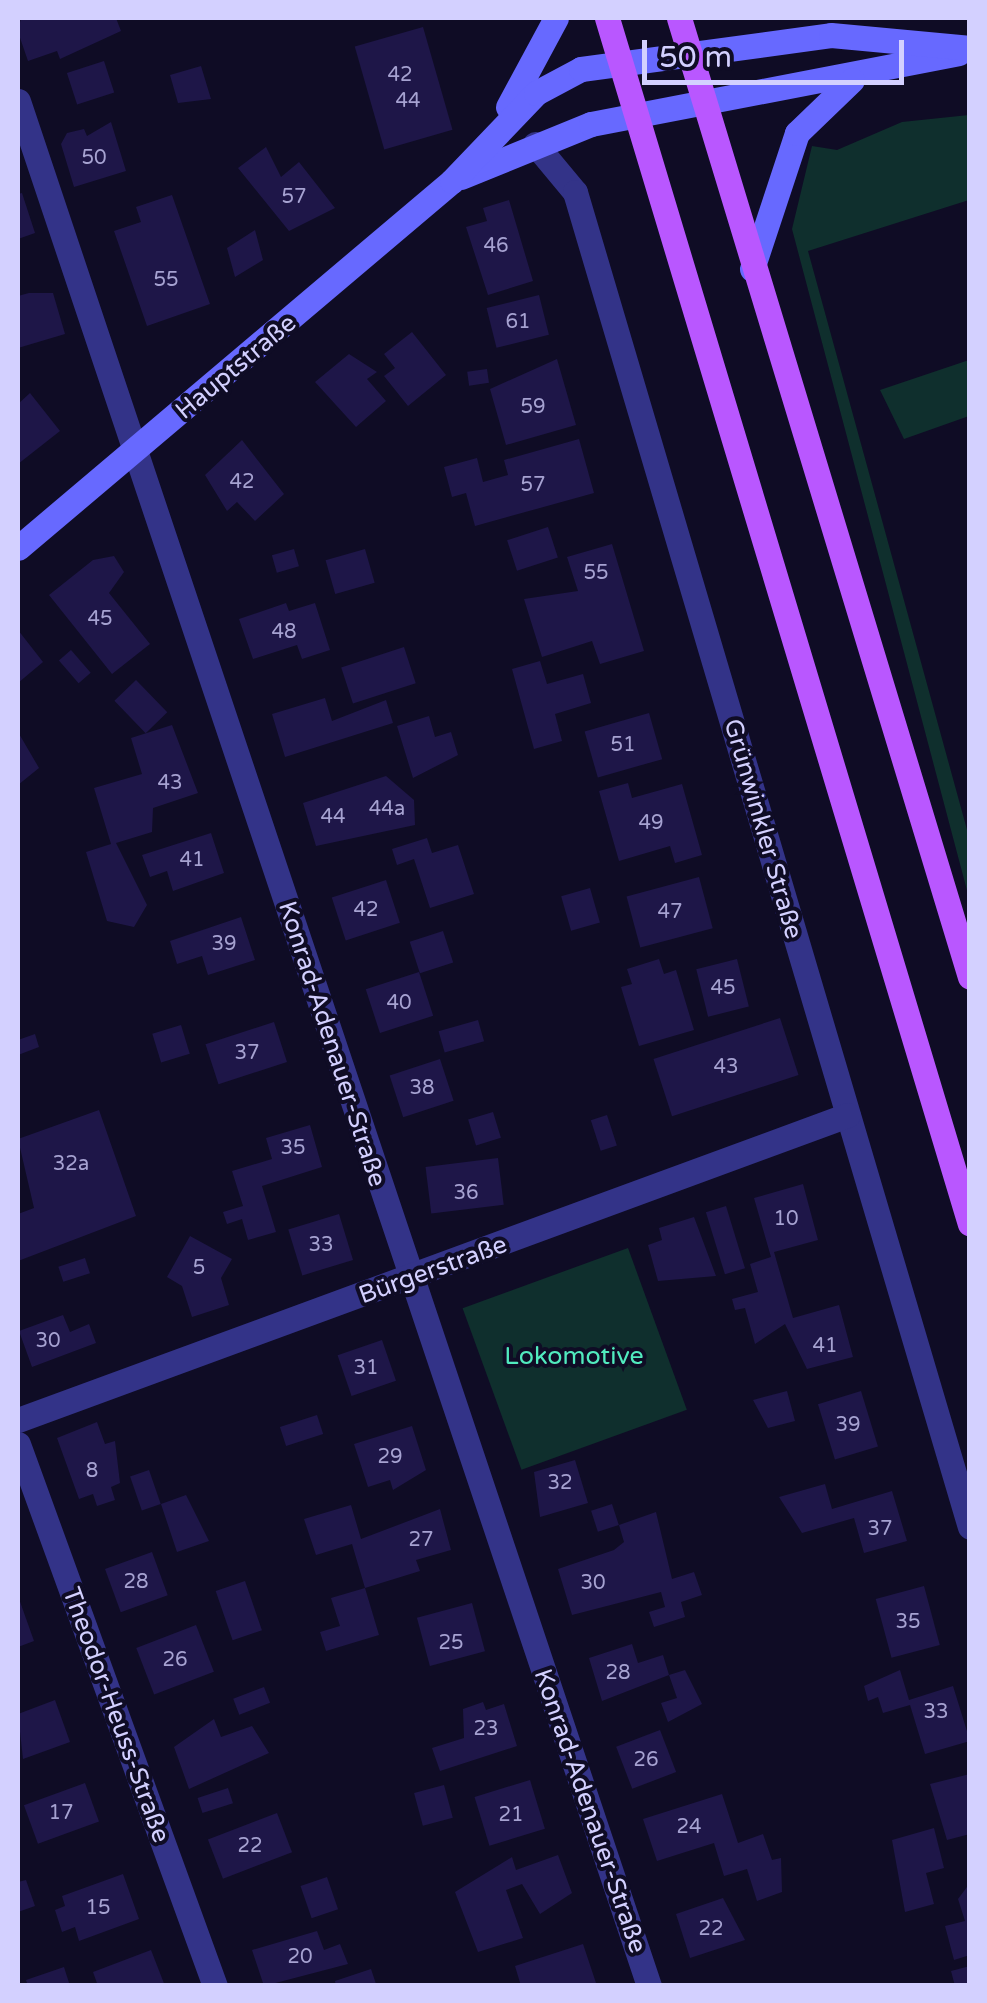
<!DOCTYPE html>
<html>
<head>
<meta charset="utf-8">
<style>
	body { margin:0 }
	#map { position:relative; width:987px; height:2003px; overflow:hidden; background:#0f0c25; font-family:"Varela Round",sans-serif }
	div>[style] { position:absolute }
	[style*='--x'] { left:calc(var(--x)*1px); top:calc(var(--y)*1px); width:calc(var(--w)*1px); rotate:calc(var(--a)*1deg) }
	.green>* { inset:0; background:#0f2f2d; transform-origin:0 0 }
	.building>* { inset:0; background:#1e1648; transform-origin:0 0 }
	.street>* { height:25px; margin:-12.5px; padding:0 12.5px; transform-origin:12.5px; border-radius:12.5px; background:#338 }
	.secondary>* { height:25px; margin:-12.5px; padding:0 12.5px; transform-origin:12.5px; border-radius:12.5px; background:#6769ff }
	.primary>* { height:25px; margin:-12.5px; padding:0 12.5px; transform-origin:12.5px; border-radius:12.5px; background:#b957ff }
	span { translate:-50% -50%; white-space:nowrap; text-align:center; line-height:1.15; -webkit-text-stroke:8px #0f0c25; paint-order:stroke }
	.number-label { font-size:20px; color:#a6a2d1 }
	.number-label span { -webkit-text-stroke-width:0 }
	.street-label { font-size:25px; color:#d3d0ff }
	.park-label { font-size:25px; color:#51eabe }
	.frame { position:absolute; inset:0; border:20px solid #d3d0ff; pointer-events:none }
	.scale { position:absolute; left:642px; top:40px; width:262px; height:45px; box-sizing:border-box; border:5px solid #d3d0ff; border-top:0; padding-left:12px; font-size:30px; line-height:35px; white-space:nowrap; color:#d3d0ff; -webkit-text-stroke:8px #0f0c25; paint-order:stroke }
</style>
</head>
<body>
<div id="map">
	<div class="green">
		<div style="clip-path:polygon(969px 115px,969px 200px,808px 251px,969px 837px,969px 898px,792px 229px,812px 146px,837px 150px,902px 122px)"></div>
		<div style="clip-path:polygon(969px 360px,969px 416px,904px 439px,880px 390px)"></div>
		<div style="left:628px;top:1248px;width:172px;height:176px;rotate:70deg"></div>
	</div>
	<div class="building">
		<div style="clip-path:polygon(116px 18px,121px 31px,60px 59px,57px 51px,28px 61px,18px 32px,21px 18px)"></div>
		<div style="left:423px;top:27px;width:107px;height:71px;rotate:74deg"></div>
		<div style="left:104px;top:61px;width:33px;height:39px;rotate:72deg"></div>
		<div style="clip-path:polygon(201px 66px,211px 99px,178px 103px,170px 75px)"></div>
		<div style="clip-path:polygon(111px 122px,126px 171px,74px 187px,61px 144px,67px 133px,84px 129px,87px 136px)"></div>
		<div style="clip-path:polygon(266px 147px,281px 177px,299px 162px,335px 208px,289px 231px,238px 168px)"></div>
		<div style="clip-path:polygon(22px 193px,35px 233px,18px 239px,18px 194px)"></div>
		<div style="clip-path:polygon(172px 195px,210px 304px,147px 326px,114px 231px,141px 222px,136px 207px)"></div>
		<div style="clip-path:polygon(509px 200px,533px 281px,488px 295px,466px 227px,487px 221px,483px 208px)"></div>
		<div style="clip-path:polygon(255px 230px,263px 260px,235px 277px,227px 248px)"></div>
		<div style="clip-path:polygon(29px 293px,53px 293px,65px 334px,18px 348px,18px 296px)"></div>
		<div style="left:539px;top:295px;width:41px;height:54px;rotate:76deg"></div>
		<div style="clip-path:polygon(412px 332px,446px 375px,408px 406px,384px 376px,395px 368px,384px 354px)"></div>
		<div style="clip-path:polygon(349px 354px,377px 372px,367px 379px,386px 401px,356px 427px,315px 382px)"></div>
		<div style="clip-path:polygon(557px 359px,576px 425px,506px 445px,490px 389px)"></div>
		<div style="left:487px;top:369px;width:14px;height:20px;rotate:82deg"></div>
		<div style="clip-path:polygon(30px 393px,60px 431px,18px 464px,18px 404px)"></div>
		<div style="clip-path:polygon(579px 439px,594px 493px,475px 526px,466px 493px,452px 497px,444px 467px,477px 458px,483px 482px,508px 475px,504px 460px)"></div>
		<div style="clip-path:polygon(242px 440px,284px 494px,255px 521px,237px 502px,227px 511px,205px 475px)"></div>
		<div style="left:548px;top:527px;width:32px;height:43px;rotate:72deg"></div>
		<div style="clip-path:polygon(612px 544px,644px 651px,600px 664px,592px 641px,542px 657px,524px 599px,578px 591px,567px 557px)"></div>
		<div style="left:294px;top:549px;width:18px;height:23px;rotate:74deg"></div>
		<div style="left:365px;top:549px;width:35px;height:41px;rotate:74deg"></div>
		<div style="clip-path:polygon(114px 556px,124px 572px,109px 593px,150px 644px,112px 674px,49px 595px,93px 560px)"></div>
		<div style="clip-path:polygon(286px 603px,289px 611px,315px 603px,330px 650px,302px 659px,297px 645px,253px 659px,239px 619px)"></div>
		<div style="clip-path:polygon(18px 630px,43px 662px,18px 683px)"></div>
		<div style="left:404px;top:647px;width:38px;height:66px;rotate:72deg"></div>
		<div style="left:71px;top:650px;width:30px;height:16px;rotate:49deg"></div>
		<div style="clip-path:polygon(540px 661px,547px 684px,583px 674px,591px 703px,555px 714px,562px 741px,534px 749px,512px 669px)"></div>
		<div style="left:136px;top:680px;width:45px;height:30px;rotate:46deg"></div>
		<div style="clip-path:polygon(325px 698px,332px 721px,386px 700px,393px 723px,285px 757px,272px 714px)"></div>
		<div style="left:649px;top:713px;width:48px;height:67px;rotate:74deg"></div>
		<div style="clip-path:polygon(429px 716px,435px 737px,451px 732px,458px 755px,413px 778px,397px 726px)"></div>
		<div style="clip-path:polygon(172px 725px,198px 793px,153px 808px,152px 832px,116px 843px,147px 905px,134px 927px,107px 921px,86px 852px,111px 844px,94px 788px,142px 774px,131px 738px)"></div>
		<div style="clip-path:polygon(18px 732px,39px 768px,18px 785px)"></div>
		<div style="clip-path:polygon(386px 776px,414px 800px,415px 825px,316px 846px,303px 803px)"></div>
		<div style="clip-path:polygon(628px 783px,632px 798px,682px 784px,702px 855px,675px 863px,670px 846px,619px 861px,599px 791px)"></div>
		<div style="clip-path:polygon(211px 833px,224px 873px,173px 891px,167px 871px,150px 877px,142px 855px)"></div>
		<div style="clip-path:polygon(427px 838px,432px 853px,458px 845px,474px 894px,430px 908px,414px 859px,397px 865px,392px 849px)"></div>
		<div style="left:699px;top:877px;width:53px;height:75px;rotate:75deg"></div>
		<div style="left:386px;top:880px;width:45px;height:57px;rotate:72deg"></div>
		<div style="left:590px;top:888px;width:36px;height:30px;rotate:74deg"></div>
		<div style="clip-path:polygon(241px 917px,255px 960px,208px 975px,202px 956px,177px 964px,170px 941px)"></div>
		<div style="left:443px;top:931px;width:33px;height:35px;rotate:72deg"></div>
		<div style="clip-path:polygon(659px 959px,664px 974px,676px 970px,694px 1030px,639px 1046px,621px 987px,632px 984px,627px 969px)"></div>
		<div style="left:737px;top:959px;width:49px;height:42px;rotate:76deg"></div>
		<div style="left:419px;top:972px;width:46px;height:56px;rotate:72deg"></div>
		<div style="left:780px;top:1018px;width:60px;height:133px;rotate:72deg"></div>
		<div style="left:478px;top:1020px;width:22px;height:41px;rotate:74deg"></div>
		<div style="left:274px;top:1022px;width:42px;height:72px;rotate:72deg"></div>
		<div style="left:181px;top:1025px;width:30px;height:30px;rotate:73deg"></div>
		<div style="clip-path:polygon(35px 1034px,39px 1047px,18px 1055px,18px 1040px)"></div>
		<div style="left:440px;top:1059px;width:44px;height:53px;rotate:72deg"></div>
		<div style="clip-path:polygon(99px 1110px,136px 1216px,18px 1261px,18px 1214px,34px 1208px,18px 1139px)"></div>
		<div style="left:493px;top:1112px;width:27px;height:26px;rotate:73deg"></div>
		<div style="left:607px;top:1115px;width:32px;height:17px;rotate:72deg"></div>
		<div style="clip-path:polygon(310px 1125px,322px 1167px,262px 1186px,276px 1232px,248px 1240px,242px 1219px,227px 1224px,223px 1212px,243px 1206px,232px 1171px,272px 1159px,266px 1138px)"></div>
		<div style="left:498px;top:1158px;width:47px;height:73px;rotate:83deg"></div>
		<div style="clip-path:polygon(803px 1184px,818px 1240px,774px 1252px,793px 1318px,839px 1305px,853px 1357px,807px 1369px,785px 1324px,755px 1344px,745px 1308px,735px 1310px,732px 1299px,758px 1292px,750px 1264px,771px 1257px,754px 1198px)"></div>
		<div style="left:726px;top:1206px;width:65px;height:21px;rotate:73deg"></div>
		<div style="left:339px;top:1214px;width:48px;height:53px;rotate:73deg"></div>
		<div style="clip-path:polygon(694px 1217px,716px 1276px,658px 1281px,648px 1245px,662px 1240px,659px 1228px)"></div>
		<div style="clip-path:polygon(190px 1236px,232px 1259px,221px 1278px,229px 1305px,192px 1317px,182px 1286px,167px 1277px)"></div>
		<div style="left:85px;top:1258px;width:16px;height:28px;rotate:72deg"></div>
		<div style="clip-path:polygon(63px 1315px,70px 1332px,89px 1324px,96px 1343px,32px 1367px,19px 1331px)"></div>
		<div style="left:382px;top:1340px;width:43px;height:47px;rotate:71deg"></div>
		<div style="clip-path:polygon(787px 1391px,795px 1421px,768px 1428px,753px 1400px)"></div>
		<div style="left:861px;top:1391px;width:58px;height:45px;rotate:73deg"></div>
		<div style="left:317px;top:1415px;width:20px;height:39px;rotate:72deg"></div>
		<div style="clip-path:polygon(97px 1422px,105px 1444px,115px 1441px,120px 1483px,111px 1487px,115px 1500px,97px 1506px,93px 1494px,79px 1499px,57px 1438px)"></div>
		<div style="clip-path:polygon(412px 1426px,426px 1470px,393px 1490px,390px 1480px,368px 1487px,354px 1444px)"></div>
		<div style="clip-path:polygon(575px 1460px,588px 1503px,540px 1517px,534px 1472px)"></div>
		<div style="left:149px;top:1470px;width:36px;height:20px;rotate:71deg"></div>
		<div style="clip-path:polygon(825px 1484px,832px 1509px,892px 1491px,907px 1541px,864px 1553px,854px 1518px,802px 1533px,779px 1497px)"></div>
		<div style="clip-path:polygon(186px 1495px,209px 1541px,177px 1552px,161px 1504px)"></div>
		<div style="left:612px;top:1504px;width:22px;height:22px;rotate:72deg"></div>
		<div style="clip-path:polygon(351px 1505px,361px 1539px,440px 1509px,451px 1550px,416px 1560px,420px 1571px,365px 1588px,352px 1544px,316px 1555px,304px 1519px)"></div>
		<div style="clip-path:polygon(656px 1512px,672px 1579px,694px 1572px,702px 1595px,681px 1602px,685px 1617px,654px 1627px,649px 1612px,665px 1607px,661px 1592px,572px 1615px,558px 1569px,614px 1550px,624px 1542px,619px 1525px)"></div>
		<div style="left:152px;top:1552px;width:46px;height:50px;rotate:70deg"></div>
		<div style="left:245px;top:1581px;width:52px;height:31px;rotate:71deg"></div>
		<div style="left:924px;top:1586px;width:61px;height:50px;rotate:75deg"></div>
		<div style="clip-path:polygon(365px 1588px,379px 1635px,326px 1651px,320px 1632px,340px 1626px,331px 1598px)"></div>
		<div style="clip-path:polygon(18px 1596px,34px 1641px,18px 1647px)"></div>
		<div style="left:472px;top:1603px;width:50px;height:57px;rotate:75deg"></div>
		<div style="left:196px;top:1625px;width:50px;height:64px;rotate:69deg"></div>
		<div style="clip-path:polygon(632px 1644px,638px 1663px,663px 1655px,669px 1675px,602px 1701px,589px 1658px)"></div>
		<div style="clip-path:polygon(685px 1670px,702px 1704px,668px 1722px,661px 1703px,677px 1698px,669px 1675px)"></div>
		<div style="clip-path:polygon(900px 1670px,909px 1700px,953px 1686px,970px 1741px,925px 1754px,910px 1705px,883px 1713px,878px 1697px,868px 1701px,864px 1686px)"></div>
		<div style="left:264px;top:1687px;width:17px;height:33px;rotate:69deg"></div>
		<div style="clip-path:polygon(55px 1700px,70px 1742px,23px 1759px,18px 1714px)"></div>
		<div style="clip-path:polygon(483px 1702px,486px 1710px,504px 1704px,517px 1746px,440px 1771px,432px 1748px,464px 1738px,463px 1709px)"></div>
		<div style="clip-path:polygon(214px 1719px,221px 1737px,252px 1726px,269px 1753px,189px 1789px,174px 1747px)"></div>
		<div style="left:660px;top:1730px;width:45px;height:47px;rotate:69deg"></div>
		<div style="clip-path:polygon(970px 1774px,970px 1834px,947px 1840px,930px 1784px)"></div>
		<div style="left:530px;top:1780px;width:51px;height:58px;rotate:73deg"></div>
		<div style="left:85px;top:1783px;width:41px;height:65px;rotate:70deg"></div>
		<div style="left:444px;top:1785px;width:34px;height:31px;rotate:75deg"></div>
		<div style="left:228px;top:1788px;width:16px;height:32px;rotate:72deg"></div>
		<div style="clip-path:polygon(722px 1794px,738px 1843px,763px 1834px,772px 1860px,781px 1858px,782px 1892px,757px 1901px,747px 1869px,724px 1876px,714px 1843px,657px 1861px,643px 1819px)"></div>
		<div style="left:277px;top:1813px;width:42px;height:74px;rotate:69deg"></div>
		<div style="clip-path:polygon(934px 1828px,944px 1868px,926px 1873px,934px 1904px,905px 1912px,892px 1840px)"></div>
		<div style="clip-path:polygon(558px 1855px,572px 1893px,540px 1914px,522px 1884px,506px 1890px,523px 1938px,478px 1952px,455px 1892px,512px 1857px,516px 1870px)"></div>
		<div style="clip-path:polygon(123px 1874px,139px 1919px,79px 1941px,75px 1927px,62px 1932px,55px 1910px,65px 1906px,62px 1896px)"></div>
		<div style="left:327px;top:1877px;width:34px;height:28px;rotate:71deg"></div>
		<div style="clip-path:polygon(26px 1880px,35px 1906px,18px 1912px,18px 1882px)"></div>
		<div style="clip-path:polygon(970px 1883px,970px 1955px,954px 1960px,945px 1926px,965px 1921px,958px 1899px)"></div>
		<div style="clip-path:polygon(723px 1898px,745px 1940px,690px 1958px,676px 1914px)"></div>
		<div style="clip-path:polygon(317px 1931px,324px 1950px,340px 1944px,348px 1964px,264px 1986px,252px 1950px)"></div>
		<div style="clip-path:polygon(583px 1944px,597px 1986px,521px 1986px,515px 1966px)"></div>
		<div style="clip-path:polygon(151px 1950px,165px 1986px,98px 1986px,93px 1972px)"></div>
		<div style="clip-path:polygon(970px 1966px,970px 1983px,955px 1986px,951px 1971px)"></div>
		<div style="clip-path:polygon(64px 1967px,70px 1986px,28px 1986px,26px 1980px)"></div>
		<div style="clip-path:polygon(371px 1969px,376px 1984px,336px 1986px,335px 1981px)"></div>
	</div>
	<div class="street">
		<div style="--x:18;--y:101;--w:1988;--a:71.49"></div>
		<div style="--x:535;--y:144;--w:62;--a:50.2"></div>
		<div style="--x:575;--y:192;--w:1392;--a:73.52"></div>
		<div style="--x:18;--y:1420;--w:884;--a:-20.18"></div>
		<div style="--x:18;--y:1444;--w:577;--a:70.03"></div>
	</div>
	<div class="secondary">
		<div style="--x:508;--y:107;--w:101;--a:-61.7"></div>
		<div style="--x:461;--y:177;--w:140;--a:-22.2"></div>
		<div style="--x:591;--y:124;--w:374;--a:-10.9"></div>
		<div style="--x:752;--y:269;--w:143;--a:-71.7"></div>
		<div style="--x:797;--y:133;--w:76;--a:-43.9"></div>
		<div style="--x:18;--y:548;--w:568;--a:-40.22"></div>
		<div style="--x:452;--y:181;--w:122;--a:-46.3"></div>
		<div style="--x:536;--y:93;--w:51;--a:-28.1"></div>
		<div style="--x:581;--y:69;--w:252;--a:-7.7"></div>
		<div style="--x:831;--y:35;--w:140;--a:5.3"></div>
	</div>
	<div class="primary">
		<div style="--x:607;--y:18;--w:1259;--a:73.25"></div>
		<div style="--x:679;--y:18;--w:1002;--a:73.12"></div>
	</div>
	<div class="number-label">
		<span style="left:400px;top:75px">42</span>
		<span style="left:408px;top:101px">44</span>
		<span style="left:94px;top:158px">50</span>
		<span style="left:294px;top:197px">57</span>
		<span style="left:496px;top:246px">46</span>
		<span style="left:166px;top:280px">55</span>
		<span style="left:518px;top:322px">61</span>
		<span style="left:533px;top:407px">59</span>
		<span style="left:242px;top:482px">42</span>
		<span style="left:533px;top:485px">57</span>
		<span style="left:596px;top:573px">55</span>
		<span style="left:100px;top:619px">45</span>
		<span style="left:284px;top:632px">48</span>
		<span style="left:623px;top:745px">51</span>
		<span style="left:170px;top:783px">43</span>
		<span style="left:387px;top:809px">44a</span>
		<span style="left:333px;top:817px">44</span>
		<span style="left:651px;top:823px">49</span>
		<span style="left:192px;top:860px">41</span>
		<span style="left:366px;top:910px">42</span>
		<span style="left:670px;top:912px">47</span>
		<span style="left:224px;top:944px">39</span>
		<span style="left:723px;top:988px">45</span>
		<span style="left:399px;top:1003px">40</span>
		<span style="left:247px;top:1053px">37</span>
		<span style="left:726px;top:1067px">43</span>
		<span style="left:422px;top:1088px">38</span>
		<span style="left:293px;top:1148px">35</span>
		<span style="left:71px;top:1164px">32a</span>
		<span style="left:466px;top:1193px">36</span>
		<span style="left:786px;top:1219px">10</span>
		<span style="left:321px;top:1245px">33</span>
		<span style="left:199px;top:1268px">5</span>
		<span style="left:48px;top:1341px">30</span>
		<span style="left:825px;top:1346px">41</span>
		<span style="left:366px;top:1368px">31</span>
		<span style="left:848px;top:1425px">39</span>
		<span style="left:390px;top:1457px">29</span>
		<span style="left:92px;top:1471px">8</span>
		<span style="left:560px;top:1483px">32</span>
		<span style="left:880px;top:1529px">37</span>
		<span style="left:421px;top:1540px">27</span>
		<span style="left:136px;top:1582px">28</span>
		<span style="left:593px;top:1583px">30</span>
		<span style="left:908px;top:1622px">35</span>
		<span style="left:451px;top:1643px">25</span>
		<span style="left:175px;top:1660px">26</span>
		<span style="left:618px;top:1673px">28</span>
		<span style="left:936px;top:1712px">33</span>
		<span style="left:486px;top:1729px">23</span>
		<span style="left:646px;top:1760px">26</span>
		<span style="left:61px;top:1813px">17</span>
		<span style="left:511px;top:1815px">21</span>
		<span style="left:689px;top:1827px">24</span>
		<span style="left:250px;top:1846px">22</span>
		<span style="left:98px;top:1908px">15</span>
		<span style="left:711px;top:1929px">22</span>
		<span style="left:300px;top:1957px">20</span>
	</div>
	<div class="street-label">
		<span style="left:236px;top:367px;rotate:-40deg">Hauptstraße</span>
		<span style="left:763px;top:829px;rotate:74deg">Grünwinkler Straße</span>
		<span style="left:332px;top:1044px;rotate:72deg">Konrad-Adenauer-Straße</span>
		<span style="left:433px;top:1270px;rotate:-20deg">Bürgerstraße</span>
		<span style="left:116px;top:1715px;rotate:70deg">Theodor-Heuss-Straße</span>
		<span style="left:590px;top:1811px;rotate:71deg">Konrad-Adenauer-Straße</span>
	</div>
	<div class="park-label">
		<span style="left:574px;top:1356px">Lokomotive</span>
	</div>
	<div class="frame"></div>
	<div class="scale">50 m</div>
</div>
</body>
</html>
